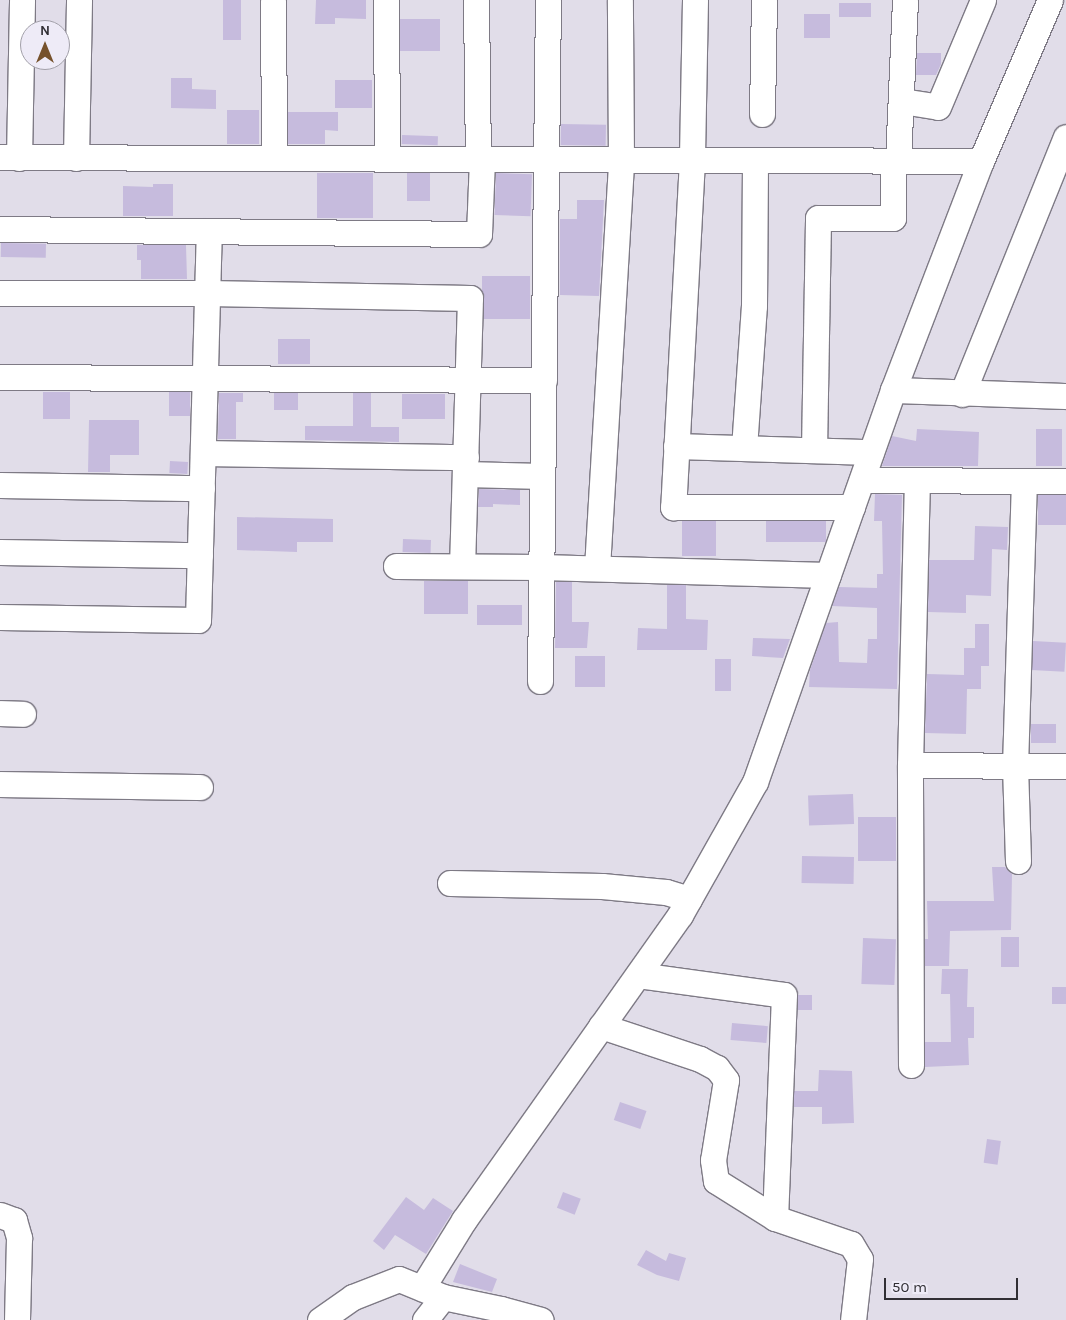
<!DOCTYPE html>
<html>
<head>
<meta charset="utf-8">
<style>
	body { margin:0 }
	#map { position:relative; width:1066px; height:1320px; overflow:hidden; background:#e1dde9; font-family:Karla,sans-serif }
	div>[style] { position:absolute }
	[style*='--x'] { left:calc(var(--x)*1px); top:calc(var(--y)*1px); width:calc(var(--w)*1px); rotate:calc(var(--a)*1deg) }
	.building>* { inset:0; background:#c6bbdd; transform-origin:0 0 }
	.roads { filter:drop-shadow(1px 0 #7e7a85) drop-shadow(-1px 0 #7e7a85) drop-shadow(0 1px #7e7a85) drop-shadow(0 -1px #7e7a85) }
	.minor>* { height:25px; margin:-12.5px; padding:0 12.5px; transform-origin:12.5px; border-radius:12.5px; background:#fff }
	span { translate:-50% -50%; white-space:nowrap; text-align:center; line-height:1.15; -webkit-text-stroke:5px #eeebf7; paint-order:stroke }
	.north { position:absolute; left:20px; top:20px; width:50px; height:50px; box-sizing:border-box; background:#eeebf7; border:1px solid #a2a0a9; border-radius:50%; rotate:0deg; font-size:14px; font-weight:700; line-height:20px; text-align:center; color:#312f34 }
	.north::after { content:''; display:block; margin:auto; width:18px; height:22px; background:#76522c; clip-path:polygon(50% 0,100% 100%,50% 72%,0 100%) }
	.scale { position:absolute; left:884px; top:1278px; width:134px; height:22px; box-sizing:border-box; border:2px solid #312f34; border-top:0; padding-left:6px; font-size:15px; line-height:18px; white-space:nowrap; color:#312f34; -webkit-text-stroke:4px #eeebf7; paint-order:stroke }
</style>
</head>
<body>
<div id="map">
	<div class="building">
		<div style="left:223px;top:0;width:18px;height:40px"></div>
		<div style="clip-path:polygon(316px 0,366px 0,366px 19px,335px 18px,335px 24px,315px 24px)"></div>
		<div style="left:839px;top:3px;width:32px;height:14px"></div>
		<div style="left:804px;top:14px;width:26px;height:24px"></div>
		<div style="left:400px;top:19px;width:40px;height:32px"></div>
		<div style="clip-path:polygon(917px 53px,941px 53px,941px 64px,936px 75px,916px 75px)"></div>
		<div style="clip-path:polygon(171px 78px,192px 78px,192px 89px,216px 90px,216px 109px,171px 108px)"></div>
		<div style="left:335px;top:80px;width:37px;height:28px"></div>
		<div style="left:227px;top:110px;width:32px;height:34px"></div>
		<div style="clip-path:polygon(288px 112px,338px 112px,338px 131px,325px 130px,325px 144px,288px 144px)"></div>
		<div style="left:561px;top:124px;width:45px;height:21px;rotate:1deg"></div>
		<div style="left:402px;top:135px;width:36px;height:9px;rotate:2deg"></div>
		<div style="left:317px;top:173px;width:56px;height:45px"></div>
		<div style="left:407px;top:173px;width:23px;height:28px"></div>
		<div style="left:496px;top:173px;width:36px;height:42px;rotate:2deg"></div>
		<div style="clip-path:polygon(153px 184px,173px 184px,173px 216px,123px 216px,123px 186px,153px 187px)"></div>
		<div style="clip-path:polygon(577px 200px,604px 200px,599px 296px,560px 295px,560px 219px,577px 219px)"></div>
		<div style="left:1px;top:243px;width:45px;height:14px;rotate:1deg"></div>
		<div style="clip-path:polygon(137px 245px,186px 245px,187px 279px,141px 279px,141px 260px,137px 260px)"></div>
		<div style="left:482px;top:276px;width:48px;height:43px"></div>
		<div style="left:278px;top:339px;width:32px;height:25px"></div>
		<div style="left:43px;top:392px;width:27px;height:27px"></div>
		<div style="left:169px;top:392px;width:21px;height:24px"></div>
		<div style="clip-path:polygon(219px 393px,243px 393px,243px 402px,236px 402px,236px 439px,218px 439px)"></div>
		<div style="left:274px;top:393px;width:24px;height:17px"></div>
		<div style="clip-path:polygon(353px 393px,371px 393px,371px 427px,399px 427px,399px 442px,305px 440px,305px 426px,353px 426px)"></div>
		<div style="left:402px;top:394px;width:43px;height:25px"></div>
		<div style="clip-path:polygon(89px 420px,139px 420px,139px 455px,110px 455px,110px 472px,88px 472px)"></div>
		<div style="clip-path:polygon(917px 429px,979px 432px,978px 466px,882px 466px,892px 436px,916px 441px)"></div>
		<div style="left:1036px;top:429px;width:26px;height:37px"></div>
		<div style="left:170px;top:461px;width:18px;height:12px;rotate:3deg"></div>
		<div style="clip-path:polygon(479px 489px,520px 490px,520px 505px,493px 504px,493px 507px,478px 507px)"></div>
		<div style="clip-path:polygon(875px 494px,902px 495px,897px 689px,809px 687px,810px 670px,826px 623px,838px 622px,839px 662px,867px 663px,868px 639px,877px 639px,877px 608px,832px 606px,839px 587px,877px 588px,877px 574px,883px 574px,882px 521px,874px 521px)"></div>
		<div style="left:1038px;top:495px;width:28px;height:30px"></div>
		<div style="clip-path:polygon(237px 517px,333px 519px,333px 542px,297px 542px,297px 552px,237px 550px)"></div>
		<div style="left:682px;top:521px;width:34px;height:35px"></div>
		<div style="left:766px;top:521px;width:60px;height:21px"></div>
		<div style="clip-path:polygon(975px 526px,1008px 527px,1007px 550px,992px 549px,991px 596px,966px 595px,966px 613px,928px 612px,929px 560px,974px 560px)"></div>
		<div style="left:403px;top:539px;width:28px;height:13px;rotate:2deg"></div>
		<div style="left:424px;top:581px;width:44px;height:33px"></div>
		<div style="clip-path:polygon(556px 582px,572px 582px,572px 622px,589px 622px,587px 648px,555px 648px)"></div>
		<div style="clip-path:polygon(667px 585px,686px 585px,686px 619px,708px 620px,707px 650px,637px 650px,638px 628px,667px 629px)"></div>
		<div style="left:477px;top:605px;width:45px;height:20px"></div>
		<div style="clip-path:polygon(975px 624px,989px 624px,989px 666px,981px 666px,981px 689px,967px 689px,966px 734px,925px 733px,927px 674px,964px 675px,964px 648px,975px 648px)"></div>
		<div style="clip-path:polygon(753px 638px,790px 639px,783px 658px,752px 656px)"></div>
		<div style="left:1033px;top:641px;width:33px;height:29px;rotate:3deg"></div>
		<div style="left:575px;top:656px;width:30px;height:31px"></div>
		<div style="left:715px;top:659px;width:16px;height:32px"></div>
		<div style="left:1031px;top:724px;width:25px;height:19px"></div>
		<div style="left:853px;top:794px;width:30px;height:45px;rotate:88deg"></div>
		<div style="left:858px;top:817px;width:38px;height:44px"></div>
		<div style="left:802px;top:856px;width:52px;height:27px;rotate:1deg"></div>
		<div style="clip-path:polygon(992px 867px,1005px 867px,1012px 874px,1011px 930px,950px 931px,949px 966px,925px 966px,925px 939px,928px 939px,927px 901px,994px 901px)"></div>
		<div style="left:1001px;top:937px;width:18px;height:30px"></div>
		<div style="left:863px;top:938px;width:33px;height:46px;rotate:2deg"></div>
		<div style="clip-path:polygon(942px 969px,968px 969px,967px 1007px,974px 1007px,974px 1038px,968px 1038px,969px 1065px,925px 1067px,925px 1042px,951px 1042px,950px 994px,941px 994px)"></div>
		<div style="left:1052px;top:987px;width:14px;height:17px"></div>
		<div style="left:798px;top:995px;width:14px;height:15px"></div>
		<div style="left:732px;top:1023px;width:36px;height:17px;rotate:5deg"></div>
		<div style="clip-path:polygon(819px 1070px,852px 1071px,854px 1123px,822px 1124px,822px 1107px,794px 1107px,794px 1091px,818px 1091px)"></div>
		<div style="left:620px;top:1102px;width:28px;height:19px;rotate:19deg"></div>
		<div style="left:987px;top:1139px;width:14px;height:24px;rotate:8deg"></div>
		<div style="left:563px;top:1192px;width:19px;height:17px;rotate:21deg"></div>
		<div style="clip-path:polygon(406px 1197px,424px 1210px,433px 1198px,453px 1211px,426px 1254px,395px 1235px,384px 1250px,373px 1241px)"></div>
		<div style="clip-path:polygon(646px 1250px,666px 1261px,669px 1253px,686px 1258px,679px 1281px,657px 1275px,637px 1265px)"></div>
		<div style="clip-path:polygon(460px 1264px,497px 1279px,492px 1292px,453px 1282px)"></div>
	</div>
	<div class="roads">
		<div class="minor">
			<div style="--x:386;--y:0;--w:159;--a:89.6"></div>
			<div style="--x:476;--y:0;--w:159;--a:89.3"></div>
			<div style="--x:695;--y:0;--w:160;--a:91.1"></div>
			<div style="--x:692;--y:160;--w:348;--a:93.1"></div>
			<div style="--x:673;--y:507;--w:179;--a:0"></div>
			<div style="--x:273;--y:1;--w:157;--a:89.6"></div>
			<div style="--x:902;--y:101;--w:36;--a:9"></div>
			<div style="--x:938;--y:107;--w:116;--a:-67.2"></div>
			<div style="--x:762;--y:114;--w:114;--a:-89"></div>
			<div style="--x:0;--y:157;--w:981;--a:0.23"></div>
			<div style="--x:19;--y:158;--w:158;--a:-88.9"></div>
			<div style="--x:76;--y:158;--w:158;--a:-88.9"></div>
			<div style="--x:898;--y:161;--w:161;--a:-87.5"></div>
			<div style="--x:0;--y:229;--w:479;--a:0.6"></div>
			<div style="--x:479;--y:234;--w:75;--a:-87.7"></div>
			<div style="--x:0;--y:293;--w:208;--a:0"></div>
			<div style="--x:208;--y:293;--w:262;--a:1.1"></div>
			<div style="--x:470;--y:298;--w:268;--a:91.7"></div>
			<div style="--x:0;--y:377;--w:544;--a:0.32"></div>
			<div style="--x:893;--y:390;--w:173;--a:2"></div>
			<div style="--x:962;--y:394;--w:277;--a:-68"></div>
			<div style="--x:676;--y:446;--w:195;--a:1.8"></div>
			<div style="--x:744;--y:448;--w:142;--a:-86"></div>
			<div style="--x:754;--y:306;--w:146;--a:-89.6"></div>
			<div style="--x:814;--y:450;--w:232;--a:-89"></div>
			<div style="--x:818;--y:218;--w:75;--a:0"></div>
			<div style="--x:893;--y:218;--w:57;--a:-90"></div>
			<div style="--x:203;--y:453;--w:263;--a:0.9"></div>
			<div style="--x:465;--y:474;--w:77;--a:1.5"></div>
			<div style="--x:863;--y:480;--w:203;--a:0.3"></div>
			<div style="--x:0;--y:485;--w:202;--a:0.9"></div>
			<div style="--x:0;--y:552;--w:200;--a:0.9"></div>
			<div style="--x:396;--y:566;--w:145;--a:0.4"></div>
			<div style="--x:541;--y:567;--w:287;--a:1.6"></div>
			<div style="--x:597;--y:568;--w:409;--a:-86.6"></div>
			<div style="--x:621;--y:160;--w:160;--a:-90.4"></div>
			<div style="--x:0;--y:617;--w:198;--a:0.9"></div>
			<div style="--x:198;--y:620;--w:389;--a:-88.4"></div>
			<div style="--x:540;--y:681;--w:681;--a:-89.33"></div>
			<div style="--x:0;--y:713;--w:23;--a:2"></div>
			<div style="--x:910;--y:765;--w:156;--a:0.4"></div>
			<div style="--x:0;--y:784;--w:200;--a:0.9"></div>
			<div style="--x:1018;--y:861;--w:95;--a:-91.8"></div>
			<div style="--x:1015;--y:766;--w:285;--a:-88.2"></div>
			<div style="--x:450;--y:883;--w:152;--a:1.1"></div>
			<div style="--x:602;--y:886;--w:64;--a:5.4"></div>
			<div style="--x:666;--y:892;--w:24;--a:17"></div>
			<div style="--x:638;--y:975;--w:147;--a:7.8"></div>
			<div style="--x:784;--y:995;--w:223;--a:92.3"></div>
			<div style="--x:601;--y:1026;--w:104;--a:18.4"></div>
			<div style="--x:700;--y:1059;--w:19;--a:28"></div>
			<div style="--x:717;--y:1068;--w:15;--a:53"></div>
			<div style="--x:726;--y:1080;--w:81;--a:99.2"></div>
			<div style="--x:713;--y:1160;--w:21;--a:82"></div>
			<div style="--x:716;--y:1181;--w:70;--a:32.1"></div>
			<div style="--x:775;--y:1218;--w:80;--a:18.9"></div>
			<div style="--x:851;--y:1244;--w:17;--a:59"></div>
			<div style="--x:860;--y:1259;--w:61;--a:96.5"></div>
			<div style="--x:911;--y:1065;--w:300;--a:-90.2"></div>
			<div style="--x:910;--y:765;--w:284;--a:-88.6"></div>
			<div style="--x:0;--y:1215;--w:15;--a:20"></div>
			<div style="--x:14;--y:1220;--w:19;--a:74"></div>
			<div style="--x:19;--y:1238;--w:82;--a:91.4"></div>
			<div style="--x:422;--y:1288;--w:80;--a:-58.3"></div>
			<div style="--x:464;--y:1220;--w:374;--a:-54.7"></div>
			<div style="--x:680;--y:915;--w:153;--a:-60.6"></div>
			<div style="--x:755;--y:782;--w:416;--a:-70.6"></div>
			<div style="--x:893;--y:390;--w:245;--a:-69"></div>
			<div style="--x:981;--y:161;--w:175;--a:-66.8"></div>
			<div style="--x:320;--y:1320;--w:40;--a:-34.9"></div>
			<div style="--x:353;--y:1297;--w:49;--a:-21.4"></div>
			<div style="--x:399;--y:1279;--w:48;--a:22.2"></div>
			<div style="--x:443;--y:1297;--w:59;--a:11.7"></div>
			<div style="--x:501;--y:1309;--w:41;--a:15.4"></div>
			<div style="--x:425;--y:1320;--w:29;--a:-52"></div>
		</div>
	</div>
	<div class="north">N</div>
	<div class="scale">50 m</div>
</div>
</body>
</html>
